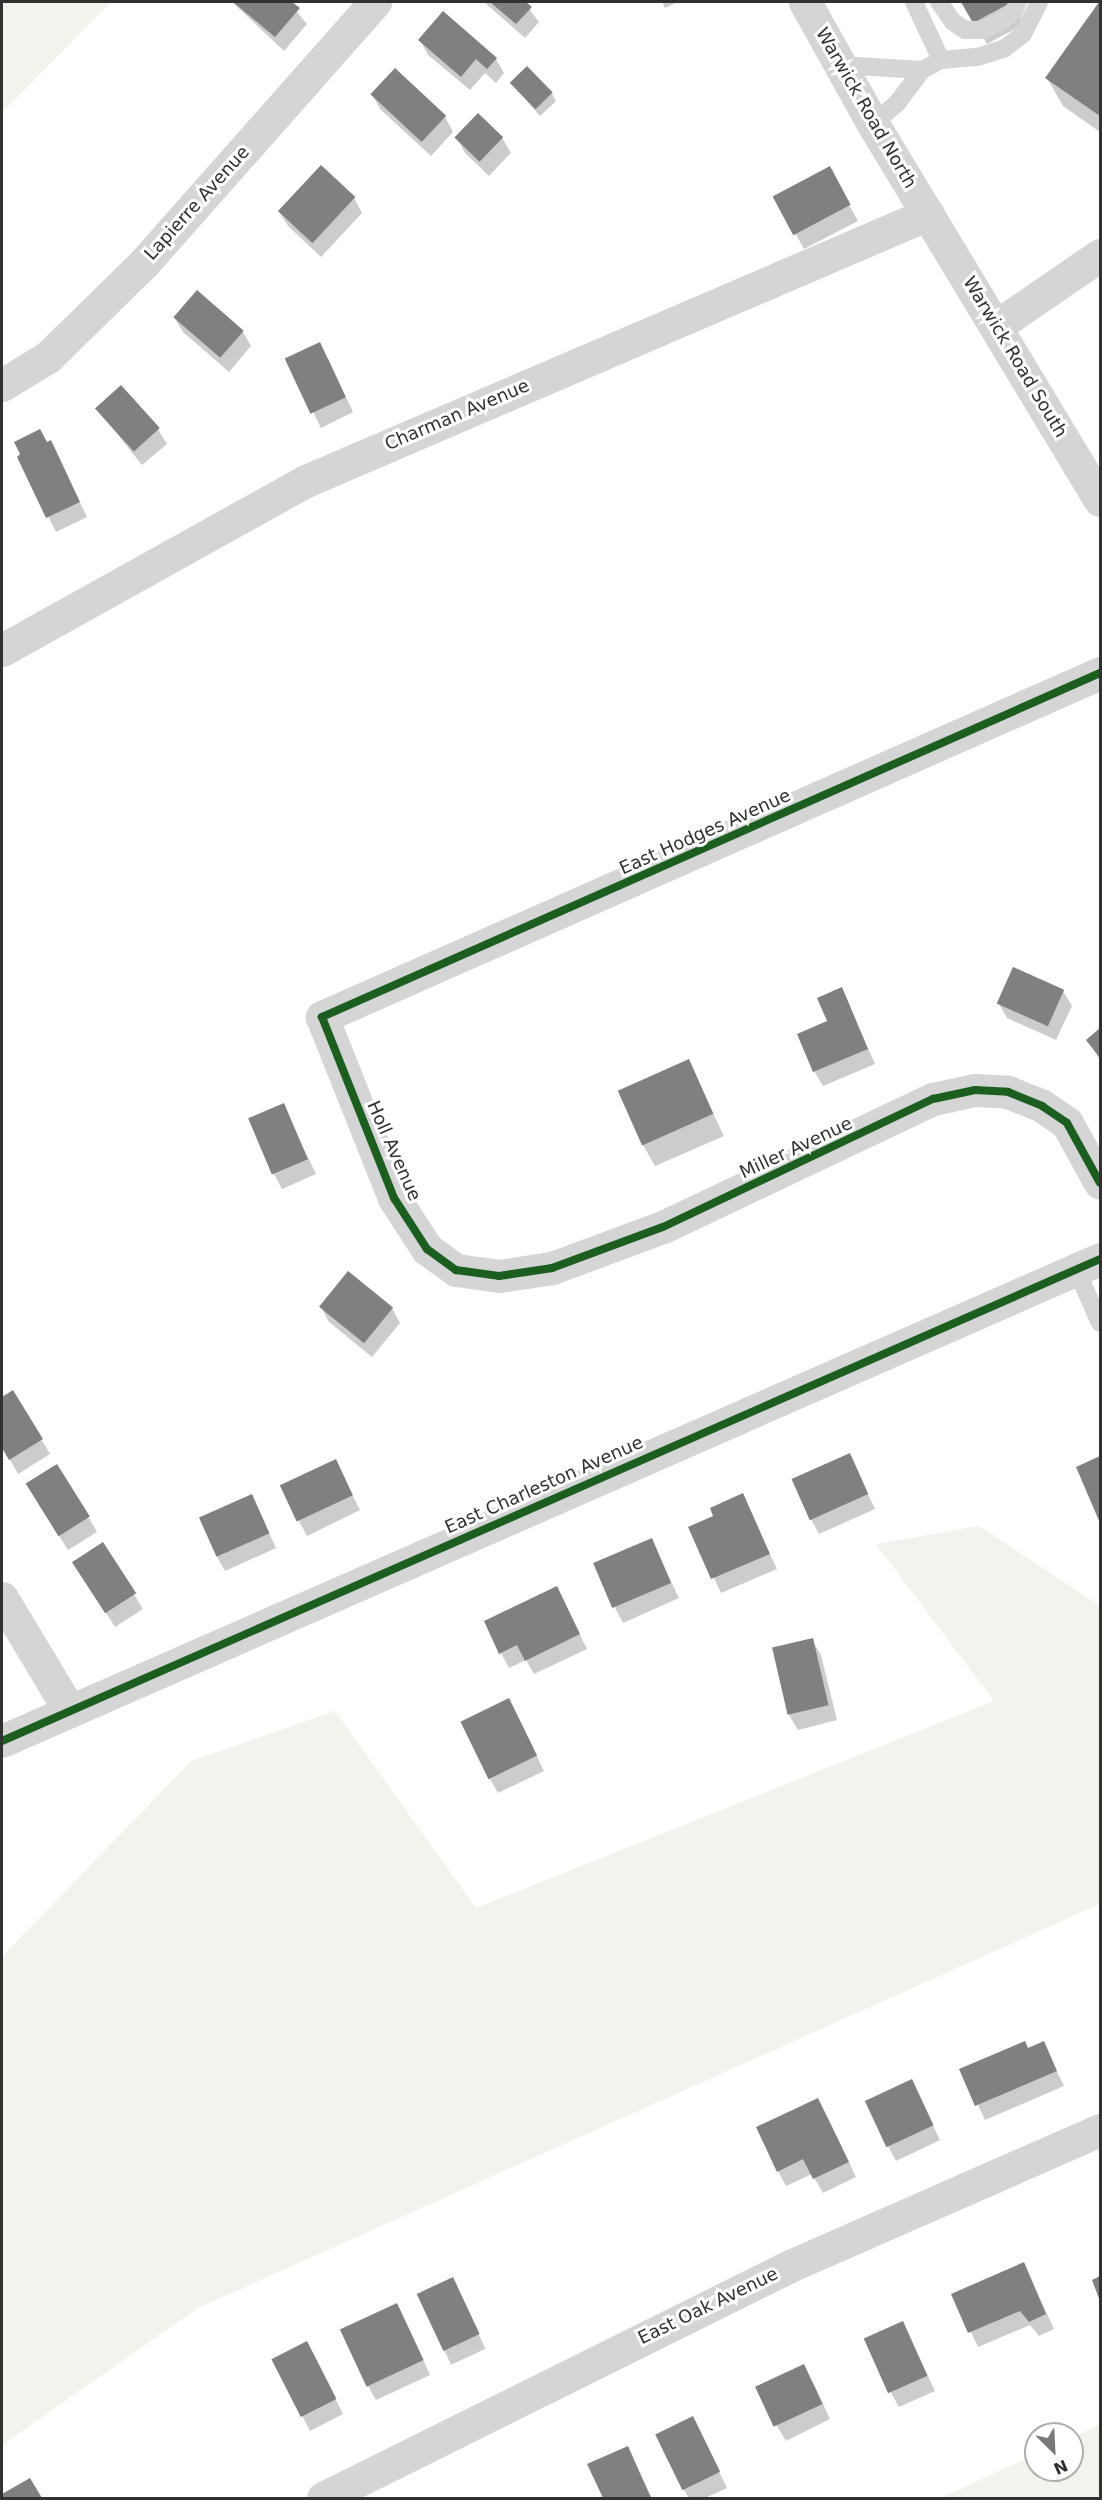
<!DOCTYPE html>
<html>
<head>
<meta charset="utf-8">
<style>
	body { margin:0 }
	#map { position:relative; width:1102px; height:2500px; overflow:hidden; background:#fff; font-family:"DejaVu Sans",sans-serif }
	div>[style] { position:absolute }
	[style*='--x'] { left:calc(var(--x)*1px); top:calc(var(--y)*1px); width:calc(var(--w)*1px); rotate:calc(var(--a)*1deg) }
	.green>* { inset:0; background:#f1f3ec }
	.shadow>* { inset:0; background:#0003; transform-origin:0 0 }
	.building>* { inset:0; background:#808080; transform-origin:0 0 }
	.service>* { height:18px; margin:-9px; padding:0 9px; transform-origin:9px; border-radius:9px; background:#d5d5d5 }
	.minor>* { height:33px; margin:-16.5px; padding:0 16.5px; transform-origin:16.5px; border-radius:16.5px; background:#d5d5d5 }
	.tertiary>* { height:33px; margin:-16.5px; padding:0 16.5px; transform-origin:16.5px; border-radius:16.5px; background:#d5d5d5 }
	.cycleway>* { height:8px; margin:-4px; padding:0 4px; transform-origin:4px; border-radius:4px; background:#1b5e20 }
	span { translate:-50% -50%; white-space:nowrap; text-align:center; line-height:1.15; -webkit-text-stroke:6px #fff; paint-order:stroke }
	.street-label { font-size:18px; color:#313131 }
	.frame { position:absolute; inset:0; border:3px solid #313131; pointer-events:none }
	.north { position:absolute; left:1024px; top:2422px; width:60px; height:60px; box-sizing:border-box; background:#fff; border:2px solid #adadad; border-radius:50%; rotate:156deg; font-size:16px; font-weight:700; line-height:24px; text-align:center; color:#313131 }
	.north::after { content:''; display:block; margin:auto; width:21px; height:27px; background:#797979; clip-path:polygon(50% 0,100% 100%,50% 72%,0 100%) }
</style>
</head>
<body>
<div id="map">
	<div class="green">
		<div style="clip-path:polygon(2px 2px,111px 2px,2px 112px)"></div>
		<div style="clip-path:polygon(979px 1526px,1100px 1606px,1100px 1904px,198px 2308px,2px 2445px,2px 1957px,191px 1761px,335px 1711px,476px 1908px,994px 1701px,876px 1544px)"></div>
		<div style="clip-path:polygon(1100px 2424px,1100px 2498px,941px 2498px,1036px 2454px,1036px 2470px,1072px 2470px,1072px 2438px)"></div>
	</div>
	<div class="shadow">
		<div style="clip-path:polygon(232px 2px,289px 2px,307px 24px,284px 51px)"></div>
		<div style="clip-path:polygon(484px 2px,524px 2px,539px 22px,525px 38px)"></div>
		<div style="clip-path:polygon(662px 2px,677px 2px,665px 8px)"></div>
		<div style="clip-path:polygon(963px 2px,1019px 2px,1014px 4px,1024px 24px,987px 44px)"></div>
		<div style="clip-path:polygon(1100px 2px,1100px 132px,1063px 106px,1047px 78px)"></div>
		<div style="clip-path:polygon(420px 40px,496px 59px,504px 73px,496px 83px,485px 73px,470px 90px,428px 55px)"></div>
		<div style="clip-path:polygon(395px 70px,445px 117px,453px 132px,431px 156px,380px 109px,372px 94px)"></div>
		<div style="clip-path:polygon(511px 83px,552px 94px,556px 101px,540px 116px)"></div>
		<div style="clip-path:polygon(478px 115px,502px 138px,511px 153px,489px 176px,465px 153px,457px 138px)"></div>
		<div style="clip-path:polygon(837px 183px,858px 221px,804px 249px,775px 197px)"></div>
		<div style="clip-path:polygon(354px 198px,362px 213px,321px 257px,288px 226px,279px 212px)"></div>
		<div style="clip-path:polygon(174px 317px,243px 332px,251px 346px,229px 372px,183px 332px)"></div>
		<div style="clip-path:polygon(328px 358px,353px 412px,321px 428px,287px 359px)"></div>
		<div style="clip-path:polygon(97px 409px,158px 429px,167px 444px,142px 465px)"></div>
		<div style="clip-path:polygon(47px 443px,58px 457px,87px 517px,56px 532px,18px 457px)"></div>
		<div style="clip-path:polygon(842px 989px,875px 1064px,823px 1086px,814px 1071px)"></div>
		<div style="clip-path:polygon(1063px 991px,1072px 1006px,1056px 1040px,1007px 1018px,999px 1004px)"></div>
		<div style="clip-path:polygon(1100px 1030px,1100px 1060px,1088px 1040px)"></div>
		<div style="clip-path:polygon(688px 1061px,724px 1136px,655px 1166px,643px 1145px)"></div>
		<div style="clip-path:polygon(283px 1105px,316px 1174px,282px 1189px,274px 1174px)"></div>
		<div style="clip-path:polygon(321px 1307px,392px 1308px,400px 1323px,372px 1357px,329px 1322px)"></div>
		<div style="clip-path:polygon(13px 1392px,50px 1454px,18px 1474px,2px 1446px,2px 1399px)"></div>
		<div style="clip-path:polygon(849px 1455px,875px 1509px,819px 1534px,811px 1519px)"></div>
		<div style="clip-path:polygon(1100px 1458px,1100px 1520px,1077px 1468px)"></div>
		<div style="clip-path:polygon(335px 1461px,360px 1510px,307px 1536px,299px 1521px)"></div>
		<div style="clip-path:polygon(742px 1495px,777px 1569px,721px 1593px,690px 1528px,715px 1516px)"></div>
		<div style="clip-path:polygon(252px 1496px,276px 1548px,225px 1571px,217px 1557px)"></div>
		<div style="clip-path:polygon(36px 1499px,89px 1518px,97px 1532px,68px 1550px)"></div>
		<div style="clip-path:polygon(651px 1540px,679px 1598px,623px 1623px,615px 1608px)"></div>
		<div style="clip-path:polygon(103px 1544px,143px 1609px,115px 1627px,83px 1576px)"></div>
		<div style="clip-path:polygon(557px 1588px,587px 1649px,534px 1674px,526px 1660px,509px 1668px,501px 1653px)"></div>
		<div style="clip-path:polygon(812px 1640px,821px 1655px,837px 1720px,798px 1730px,789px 1715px)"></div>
		<div style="clip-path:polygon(517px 1715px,544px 1771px,498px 1793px,490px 1779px)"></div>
		<div style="clip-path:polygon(1043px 2043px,1064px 2086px,985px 2120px,961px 2069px)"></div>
		<div style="clip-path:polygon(911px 2081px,940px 2140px,896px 2161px,888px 2146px)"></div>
		<div style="clip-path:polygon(826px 2114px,856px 2177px,823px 2193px,812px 2174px,786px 2186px,778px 2171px)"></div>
		<div style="clip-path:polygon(1024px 2264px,1054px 2329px,1039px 2336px,1030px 2325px,978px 2347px,953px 2295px)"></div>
		<div style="left:453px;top:2279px;width:77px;height:38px;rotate:65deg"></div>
		<div style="clip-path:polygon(405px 2320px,430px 2375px,376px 2400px,368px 2386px)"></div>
		<div style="clip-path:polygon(903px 2323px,935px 2391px,899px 2407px,891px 2393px)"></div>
		<div style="clip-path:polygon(315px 2357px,343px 2414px,310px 2431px,273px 2359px)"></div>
		<div style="clip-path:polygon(812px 2380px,830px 2419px,786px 2441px,777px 2426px)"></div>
		<div style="clip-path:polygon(700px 2433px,727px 2488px,705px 2498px,689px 2498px,684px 2490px)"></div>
		<div style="clip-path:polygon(627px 2448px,635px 2463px,652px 2498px,604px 2498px,589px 2465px)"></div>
		<div style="clip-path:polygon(30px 2480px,40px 2498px,2px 2498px,2px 2495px)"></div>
	</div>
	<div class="building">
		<div style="clip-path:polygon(233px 2px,292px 2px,300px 8px,275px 37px)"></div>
		<div style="clip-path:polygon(490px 2px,526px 2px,532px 7px,516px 24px)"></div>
		<div style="clip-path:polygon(961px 2px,1012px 2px,973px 23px)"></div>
		<div style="clip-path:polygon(1099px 2px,1100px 2px,1100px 116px,1045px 78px)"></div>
		<div style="clip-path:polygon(443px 11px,497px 58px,487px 69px,476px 59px,461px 77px,418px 40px)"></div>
		<div style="left:527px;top:66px;width:37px;height:24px;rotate:46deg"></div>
		<div style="left:395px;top:68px;width:70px;height:36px;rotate:43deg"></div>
		<div style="left:478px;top:113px;width:35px;height:34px;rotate:44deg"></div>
		<div style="left:321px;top:165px;width:47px;height:63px;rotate:43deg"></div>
		<div style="left:830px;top:166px;width:44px;height:65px;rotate:62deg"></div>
		<div style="left:197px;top:290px;width:62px;height:36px;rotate:41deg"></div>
		<div style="left:320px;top:342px;width:61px;height:39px;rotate:65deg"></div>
		<div style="left:121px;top:385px;width:58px;height:35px;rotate:48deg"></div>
		<div style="clip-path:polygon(40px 429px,47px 442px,51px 440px,80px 502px,46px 518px,17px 457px,20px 454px,14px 442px)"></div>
		<div style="left:1013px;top:967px;width:56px;height:40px;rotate:24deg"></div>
		<div style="clip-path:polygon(842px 987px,868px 1049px,813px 1072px,797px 1034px,827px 1021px,817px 998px)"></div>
		<div style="clip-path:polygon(1100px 1028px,1100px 1058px,1086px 1040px)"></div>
		<div style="left:689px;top:1059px;width:60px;height:78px;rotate:66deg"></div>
		<div style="left:284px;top:1103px;width:61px;height:39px;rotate:67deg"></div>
		<div style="left:348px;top:1271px;width:58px;height:46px;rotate:39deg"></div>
		<div style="clip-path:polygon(13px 1390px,43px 1439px,9px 1460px,2px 1448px,2px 1397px)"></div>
		<div style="left:850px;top:1453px;width:45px;height:64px;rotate:66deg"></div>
		<div style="clip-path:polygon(1100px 1456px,1100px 1523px,1076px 1467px)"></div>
		<div style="left:336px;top:1459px;width:40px;height:62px;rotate:65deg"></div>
		<div style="left:57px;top:1464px;width:62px;height:37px;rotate:58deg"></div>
		<div style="clip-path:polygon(743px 1493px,770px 1554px,711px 1579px,688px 1527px,713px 1516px,710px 1508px)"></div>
		<div style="left:252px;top:1494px;width:43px;height:58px;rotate:66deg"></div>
		<div style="left:652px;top:1538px;width:49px;height:64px;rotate:67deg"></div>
		<div style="left:103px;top:1542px;width:61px;height:37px;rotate:57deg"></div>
		<div style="clip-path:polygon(557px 1586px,580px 1634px,525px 1661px,517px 1645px,499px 1654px,484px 1621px)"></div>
		<div style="left:813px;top:1638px;width:69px;height:42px;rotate:77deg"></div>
		<div style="left:509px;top:1698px;width:64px;height:54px;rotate:64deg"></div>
		<div style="clip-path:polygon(1025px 2041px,1028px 2048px,1044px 2041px,1057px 2071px,975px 2106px,959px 2069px)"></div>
		<div style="left:912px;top:2079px;width:51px;height:52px;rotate:65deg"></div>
		<div style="clip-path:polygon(818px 2098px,849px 2162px,813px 2179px,803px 2159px,777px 2172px,756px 2127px)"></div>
		<div style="clip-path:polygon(1024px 2262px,1046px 2314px,1029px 2322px,1020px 2311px,968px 2333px,951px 2294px)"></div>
		<div style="clip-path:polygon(1100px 2276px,1100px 2301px,1092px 2280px)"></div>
		<div style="left:453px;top:2277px;width:63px;height:40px;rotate:65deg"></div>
		<div style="left:397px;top:2303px;width:63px;height:63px;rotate:65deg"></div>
		<div style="left:903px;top:2321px;width:60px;height:43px;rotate:66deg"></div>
		<div style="left:307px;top:2341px;width:65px;height:40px;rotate:63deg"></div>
		<div style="left:804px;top:2364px;width:44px;height:54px;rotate:65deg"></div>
		<div style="left:693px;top:2416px;width:62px;height:42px;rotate:64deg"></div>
		<div style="clip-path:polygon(628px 2446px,651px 2498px,603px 2498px,587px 2464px)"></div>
		<div style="clip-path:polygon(30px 2478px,42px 2498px,2px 2498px,2px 2494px)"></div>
	</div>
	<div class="service">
		<div style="--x:914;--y:2;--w:64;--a:65"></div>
		<div style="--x:939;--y:2;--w:24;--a:55"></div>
		<div style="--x:953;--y:22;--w:14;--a:34"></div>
		<div style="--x:965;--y:30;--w:17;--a:0"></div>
		<div style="--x:982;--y:30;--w:20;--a:-24"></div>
		<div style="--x:1000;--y:22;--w:18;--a:-38"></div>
		<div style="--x:1014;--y:11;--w:10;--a:-66"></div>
		<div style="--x:840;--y:65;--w:82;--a:3.5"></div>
		<div style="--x:873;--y:124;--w:33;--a:-41"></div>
		<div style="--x:898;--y:102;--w:40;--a:-53"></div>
		<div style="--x:922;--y:70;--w:21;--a:-28"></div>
		<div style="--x:941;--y:60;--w:37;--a:-5"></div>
		<div style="--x:978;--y:57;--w:28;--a:-18"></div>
		<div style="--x:1005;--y:48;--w:23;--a:-38"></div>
		<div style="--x:1023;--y:34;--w:36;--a:-63"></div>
		<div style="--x:1076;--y:1269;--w:59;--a:66"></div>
	</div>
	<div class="minor">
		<div style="--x:998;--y:325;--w:124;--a:-34.5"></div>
		<div style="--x:2;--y:385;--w:54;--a:-31.3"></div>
		<div style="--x:48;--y:357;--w:134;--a:-44.4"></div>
		<div style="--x:144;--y:263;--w:349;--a:-48.5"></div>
		<div style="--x:2;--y:650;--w:348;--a:-29.1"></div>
		<div style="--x:306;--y:481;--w:677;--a:-23.23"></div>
		<div style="--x:1100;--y:673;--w:851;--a:156.15"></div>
		<div style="--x:322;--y:1017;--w:195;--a:68.3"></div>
		<div style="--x:394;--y:1198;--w:61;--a:57.1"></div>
		<div style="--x:427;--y:1249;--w:36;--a:36"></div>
		<div style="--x:456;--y:1270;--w:43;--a:7.9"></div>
		<div style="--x:499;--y:1276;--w:54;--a:-8.6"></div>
		<div style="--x:552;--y:1268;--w:118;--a:-20.3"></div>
		<div style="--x:663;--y:1227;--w:299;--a:-25.4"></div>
		<div style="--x:933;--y:1099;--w:43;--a:-12.1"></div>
		<div style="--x:975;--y:1090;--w:33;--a:3"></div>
		<div style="--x:1008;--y:1092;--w:37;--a:22"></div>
		<div style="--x:1042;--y:1106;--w:30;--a:34"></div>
		<div style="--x:1067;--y:1123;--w:68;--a:61.2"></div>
		<div style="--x:2;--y:1598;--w:132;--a:59"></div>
	</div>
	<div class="tertiary">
		<div style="--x:805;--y:2;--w:140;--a:60.9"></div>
		<div style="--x:873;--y:124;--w:439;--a:58.9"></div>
		<div style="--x:2;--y:1741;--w:1199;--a:-23.7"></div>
		<div style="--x:323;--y:2498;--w:521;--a:-26.42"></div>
		<div style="--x:790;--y:2266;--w:339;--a:-23.7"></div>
	</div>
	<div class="cycleway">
		<div style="--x:1100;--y:673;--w:851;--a:156.15"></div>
		<div style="--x:322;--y:1017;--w:195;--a:68.3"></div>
		<div style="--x:394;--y:1198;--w:61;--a:57.1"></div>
		<div style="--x:427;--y:1249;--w:36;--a:36"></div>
		<div style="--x:456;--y:1270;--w:43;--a:7.9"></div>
		<div style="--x:499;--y:1276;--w:54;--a:-8.6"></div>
		<div style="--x:552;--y:1268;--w:118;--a:-20.3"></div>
		<div style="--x:663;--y:1227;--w:299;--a:-25.4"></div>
		<div style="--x:933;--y:1099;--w:43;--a:-12.1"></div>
		<div style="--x:975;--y:1090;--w:33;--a:3"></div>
		<div style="--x:1008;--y:1092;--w:37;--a:22"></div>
		<div style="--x:1042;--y:1106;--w:30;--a:34"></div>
		<div style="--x:1067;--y:1123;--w:68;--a:61.2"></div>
		<div style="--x:2;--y:1741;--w:1199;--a:-23.7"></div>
	</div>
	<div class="street-label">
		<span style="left:866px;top:108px;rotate:60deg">Warwick Road North</span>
		<span style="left:197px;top:203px;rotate:-48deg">Lapierre Avenue</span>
		<span style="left:1015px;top:357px;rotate:59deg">Warwick Road South</span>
		<span style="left:457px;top:415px;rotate:-23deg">Charman Avenue</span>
		<span style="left:705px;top:832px;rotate:-24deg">East Hodges Avenue</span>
		<span style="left:796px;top:1148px;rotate:-25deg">Miller Avenue</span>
		<span style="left:394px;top:1151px;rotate:66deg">Holl Avenue</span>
		<span style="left:544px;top:1485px;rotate:-24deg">East Charleston Avenue</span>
		<span style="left:708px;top:2306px;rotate:-26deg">East Oak Avenue</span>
	</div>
	<div class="frame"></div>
	<div class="north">N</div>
</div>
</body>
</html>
